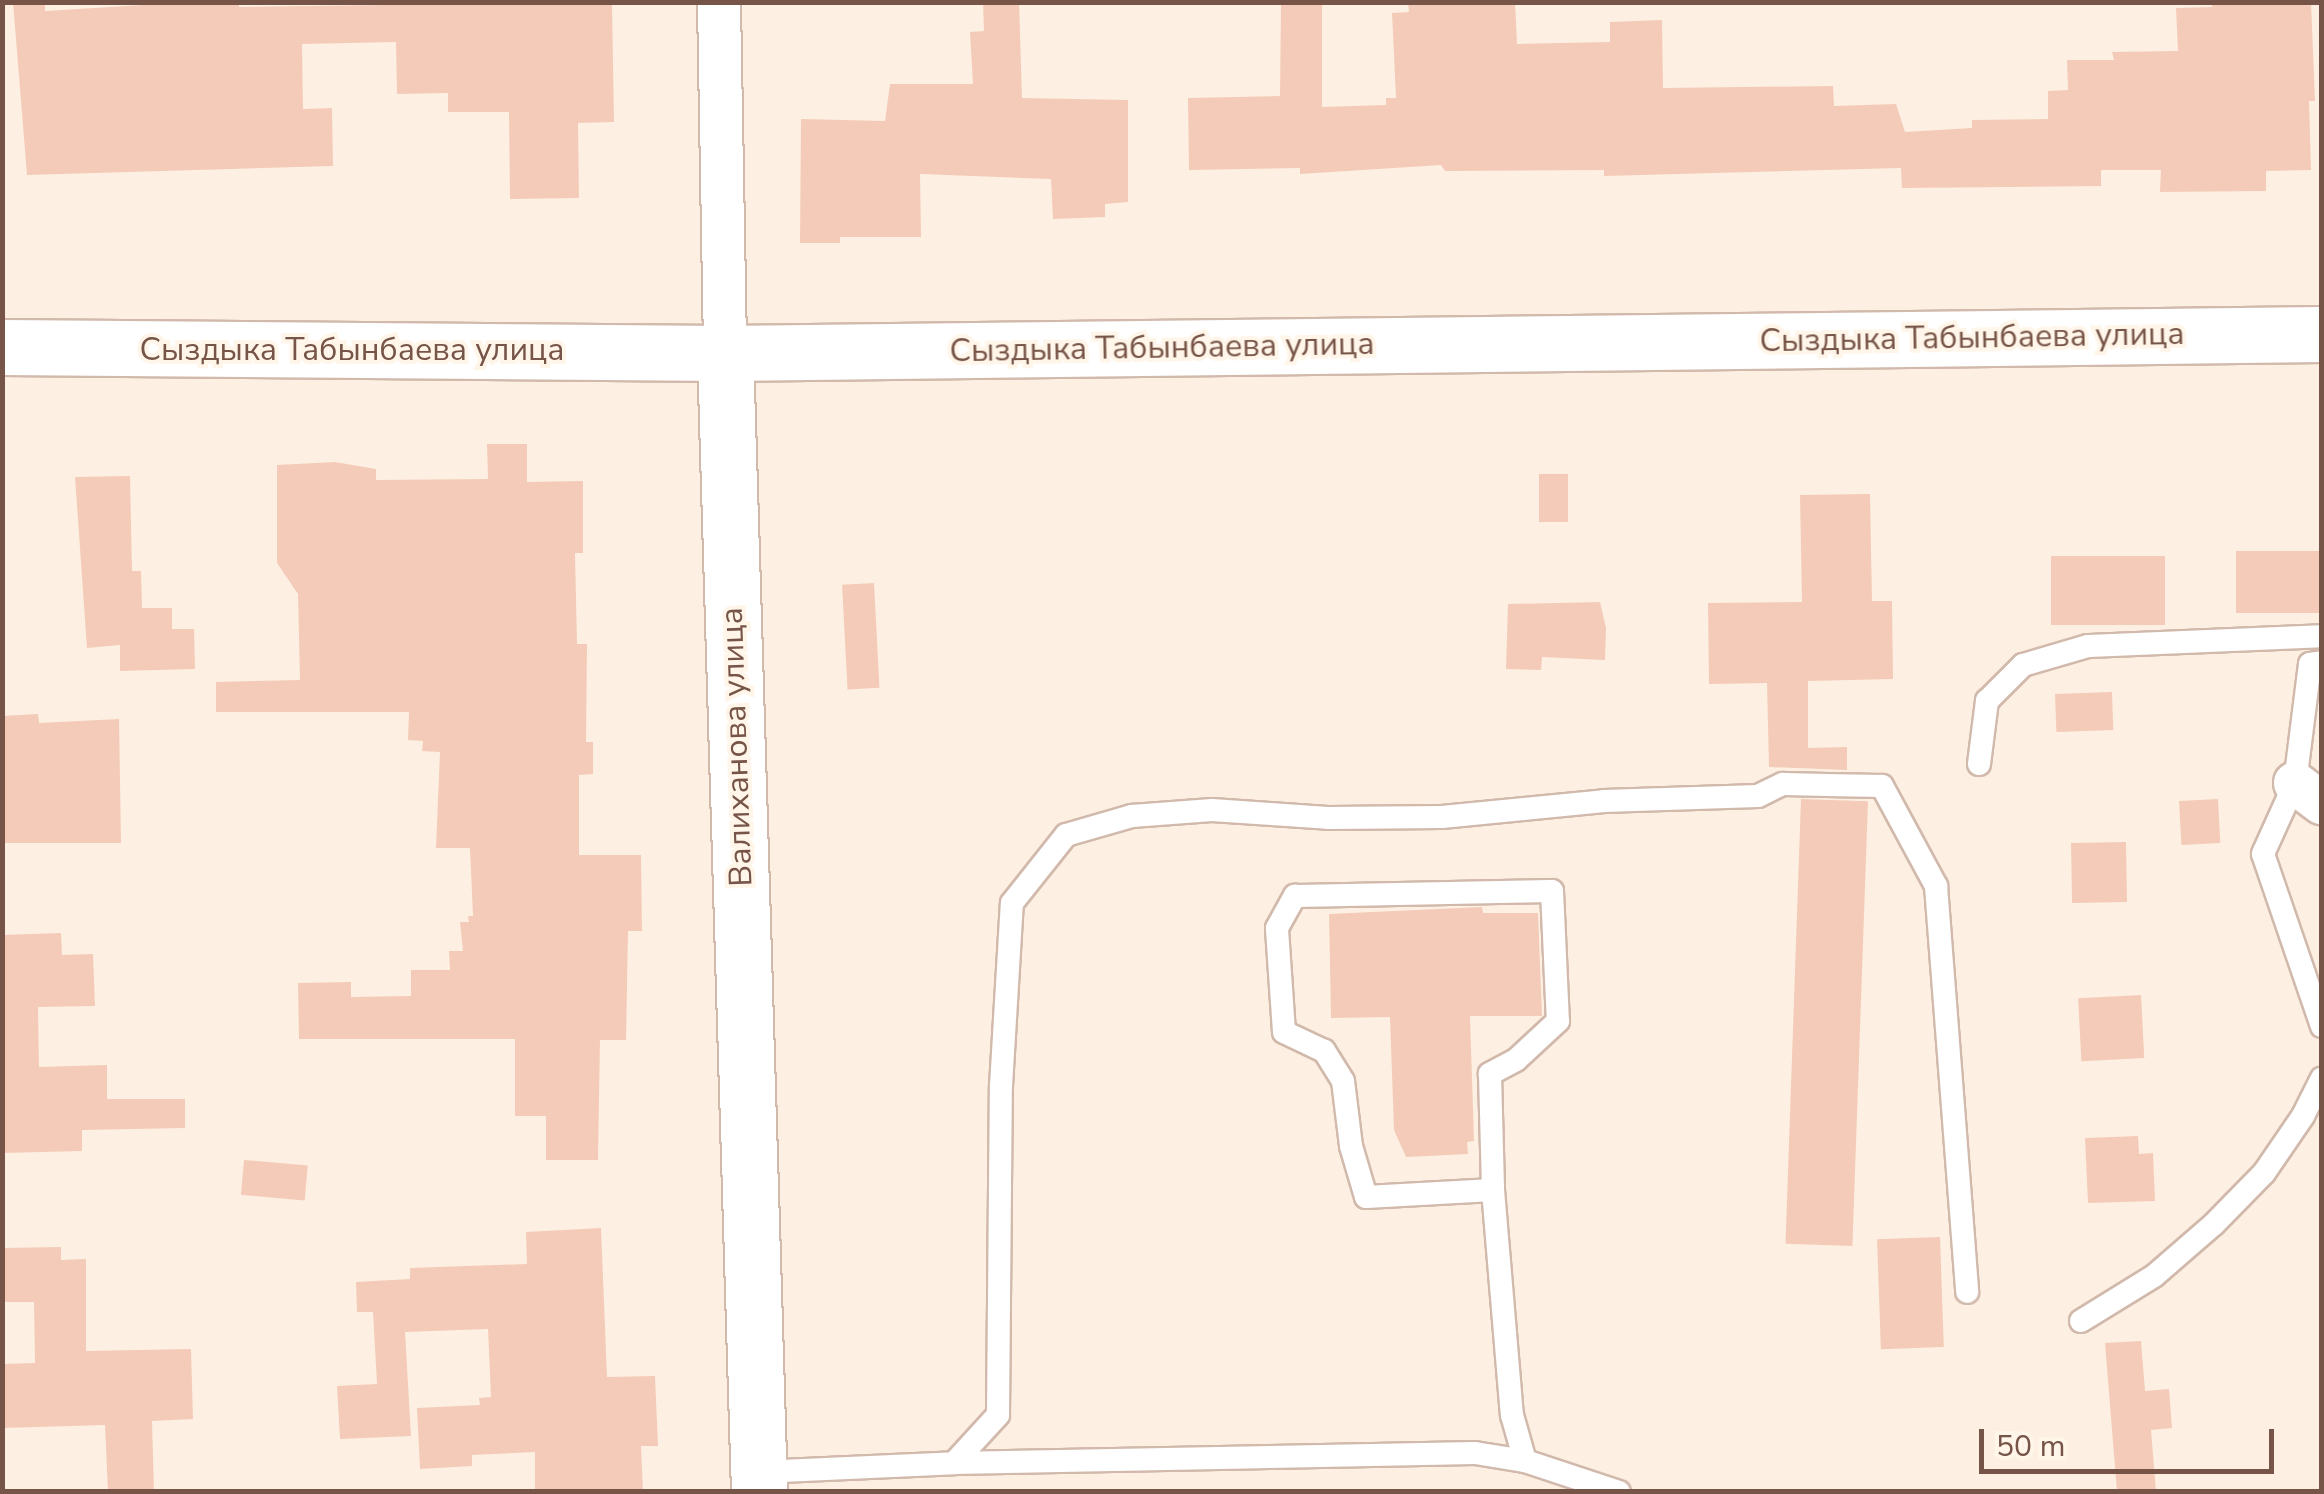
<!DOCTYPE html>
<html>
<head>
<meta charset="utf-8">
<style>
	body { margin:0 }
	#map { position:relative; width:2324px; height:1494px; overflow:hidden; background:#fdf0e2; font-family:"Nunito Sans",sans-serif }
	div>[style] { position:absolute }
	[style*='--x'] { left:calc(var(--x)*1px); top:calc(var(--y)*1px); width:calc(var(--w)*1px); rotate:calc(var(--a)*1deg) }
	.building>* { inset:0; background:#f4cbb8; transform-origin:0 0 }
	.roads { filter:drop-shadow(2px 0 #d1b9ab) drop-shadow(-2px 0 #d1b9ab) drop-shadow(0 2px #d1b9ab) drop-shadow(0 -2px #d1b9ab) }
	.lane>* { height:22px; margin:-11px; padding:0 11px; transform-origin:11px; border-radius:11px; background:#fff }
	.street>* { height:42px; margin:-21px; padding:0 21px; transform-origin:21px; border-radius:21px; background:#fff }
	.secondary>* { height:55px; margin:-27.5px; padding:0 27.5px; transform-origin:27.5px; border-radius:27.5px; background:#fff }
	span { translate:-50% -50%; white-space:nowrap; text-align:center; line-height:1.15; -webkit-text-stroke:8px #fff5e9; paint-order:stroke }
	.street-label { font-size:32px; color:#765447 }
	.frame { position:absolute; inset:0; border:5px solid #765447; pointer-events:none }
	.scale { position:absolute; left:1979px; top:1429px; width:295px; height:45px; box-sizing:border-box; border:5px solid #765447; border-top:0; padding-left:12px; font-size:30px; line-height:35px; white-space:nowrap; color:#765447; -webkit-text-stroke:8px #fff5e9; paint-order:stroke }
</style>
</head>
<body>
<div id="map">
	<div class="building">
		<div style="clip-path:polygon(13px 2px,45px 2px,45px 11px,192px 2px,239px 2px,239px 7px,612px 2px,614px 122px,578px 123px,579px 198px,510px 199px,509px 112px,448px 112px,448px 93px,397px 94px,396px 42px,302px 44px,303px 109px,332px 108px,333px 166px,27px 175px)"></div>
		<div style="clip-path:polygon(983px 2px,1019px 2px,1022px 98px,1128px 100px,1128px 202px,1105px 204px,1105px 217px,1053px 219px,1051px 179px,920px 174px,921px 237px,840px 237px,840px 243px,800px 243px,801px 119px,885px 121px,890px 84px,973px 84px,970px 32px,984px 31px)"></div>
		<div style="clip-path:polygon(1281px 2px,1322px 2px,1322px 107px,1386px 105px,1386px 98px,1396px 98px,1392px 13px,1409px 12px,1408px 2px,1515px 2px,1517px 44px,1610px 42px,1610px 22px,1662px 20px,1663px 88px,1833px 86px,1834px 106px,1896px 104px,1905px 132px,1972px 128px,1972px 120px,2048px 119px,2048px 91px,2068px 90px,2067px 60px,2114px 60px,2112px 52px,2178px 51px,2176px 8px,2212px 7px,2212px 2px,2311px 2px,2315px 101px,2309px 101px,2311px 170px,2266px 171px,2266px 191px,2160px 192px,2161px 170px,2101px 170px,2101px 186px,1902px 188px,1901px 168px,1604px 176px,1604px 170px,1445px 171px,1441px 165px,1300px 174px,1300px 168px,1189px 170px,1188px 98px,1280px 96px)"></div>
		<div style="clip-path:polygon(487px 444px,527px 444px,527px 482px,583px 481px,583px 553px,575px 553px,577px 644px,587px 644px,586px 742px,593px 742px,593px 774px,579px 775px,579px 855px,641px 855px,642px 931px,628px 931px,626px 1040px,600px 1040px,598px 1160px,546px 1160px,546px 1116px,515px 1116px,515px 1039px,299px 1039px,298px 983px,351px 982px,351px 997px,411px 996px,411px 970px,450px 970px,449px 951px,463px 951px,460px 922px,469px 922px,468px 916px,473px 916px,470px 848px,436px 848px,440px 752px,422px 751px,423px 741px,408px 740px,409px 712px,216px 712px,216px 682px,300px 680px,298px 594px,277px 563px,277px 465px,335px 462px,376px 469px,376px 480px,488px 479px)"></div>
		<div style="left:1539px;top:474px;width:29px;height:48px"></div>
		<div style="clip-path:polygon(130px 476px,132px 571px,141px 571px,142px 608px,172px 608px,172px 629px,194px 629px,195px 669px,120px 671px,120px 645px,87px 648px,75px 477px)"></div>
		<div style="clip-path:polygon(1870px 494px,1872px 601px,1892px 601px,1893px 679px,1808px 681px,1808px 748px,1847px 747px,1847px 770px,1769px 767px,1767px 683px,1709px 684px,1708px 603px,1802px 602px,1800px 495px)"></div>
		<div style="left:2322px;top:551px;width:62px;height:86px;rotate:90deg"></div>
		<div style="left:2051px;top:556px;width:114px;height:69px"></div>
		<div style="left:874px;top:583px;width:105px;height:32px;rotate:87deg"></div>
		<div style="clip-path:polygon(1600px 602px,1606px 628px,1605px 660px,1542px 657px,1541px 670px,1506px 669px,1508px 604px)"></div>
		<div style="left:2112px;top:692px;width:38px;height:57px;rotate:88deg"></div>
		<div style="clip-path:polygon(38px 714px,39px 723px,119px 719px,121px 843px,2px 843px,2px 716px)"></div>
		<div style="left:1801px;top:799px;width:67px;height:445px;rotate:2deg"></div>
		<div style="left:2218px;top:799px;width:44px;height:39px;rotate:87deg"></div>
		<div style="left:2126px;top:842px;width:60px;height:55px;rotate:89deg"></div>
		<div style="clip-path:polygon(1482px 907px,1483px 913px,1538px 913px,1542px 1016px,1470px 1016px,1474px 1141px,1467px 1142px,1468px 1154px,1406px 1157px,1394px 1130px,1390px 1017px,1331px 1018px,1329px 914px)"></div>
		<div style="clip-path:polygon(61px 933px,62px 955px,93px 954px,95px 1006px,38px 1007px,39px 1067px,107px 1065px,107px 1099px,185px 1099px,185px 1128px,82px 1130px,82px 1151px,2px 1153px,2px 935px)"></div>
		<div style="left:2141px;top:995px;width:63px;height:63px;rotate:87deg"></div>
		<div style="clip-path:polygon(2138px 1136px,2139px 1154px,2153px 1153px,2155px 1201px,2088px 1203px,2085px 1138px)"></div>
		<div style="left:244px;top:1160px;width:64px;height:35px;rotate:5deg"></div>
		<div style="clip-path:polygon(601px 1228px,607px 1377px,655px 1376px,658px 1446px,641px 1446px,643px 1492px,535px 1492px,535px 1452px,472px 1455px,472px 1466px,420px 1469px,417px 1408px,480px 1405px,479px 1398px,491px 1397px,488px 1329px,405px 1332px,411px 1436px,340px 1439px,337px 1386px,377px 1384px,373px 1312px,357px 1312px,356px 1282px,410px 1279px,410px 1268px,527px 1264px,526px 1232px)"></div>
		<div style="left:1940px;top:1237px;width:110px;height:63px;rotate:88deg"></div>
		<div style="clip-path:polygon(61px 1247px,61px 1260px,86px 1259px,86px 1351px,191px 1349px,193px 1419px,152px 1421px,154px 1492px,108px 1492px,105px 1425px,2px 1428px,2px 1364px,35px 1363px,34px 1302px,2px 1302px,2px 1248px)"></div>
		<div style="clip-path:polygon(2141px 1341px,2145px 1391px,2169px 1389px,2172px 1428px,2151px 1430px,2156px 1492px,2117px 1492px,2105px 1343px)"></div>
	</div>
	<div class="roads">
		<div class="lane">
			<div style="--x:2322;--y:662;--w:12;--a:171"></div>
			<div style="--x:2310;--y:664;--w:120;--a:97.2"></div>
			<div style="--x:2295;--y:783;--w:78;--a:114.3"></div>
			<div style="--x:2263;--y:854;--w:182;--a:71.1"></div>
			<div style="--x:1979;--y:764;--w:64;--a:-82.8"></div>
			<div style="--x:1987;--y:701;--w:51;--a:-45"></div>
			<div style="--x:2023;--y:665;--w:68;--a:-16.3"></div>
			<div style="--x:2088;--y:646;--w:234;--a:-2.4"></div>
			<div style="--x:1493;--y:1190;--w:127;--a:176.8"></div>
			<div style="--x:1366;--y:1197;--w:53;--a:-106.4"></div>
			<div style="--x:1351;--y:1146;--w:65;--a:-97"></div>
			<div style="--x:1343;--y:1081;--w:36;--a:-122"></div>
			<div style="--x:1324;--y:1051;--w:44;--a:-154.6"></div>
			<div style="--x:1284;--y:1032;--w:104;--a:-93.9"></div>
			<div style="--x:1277;--y:928;--w:37;--a:-61"></div>
			<div style="--x:1295;--y:896;--w:257;--a:-1.1"></div>
			<div style="--x:1552;--y:891;--w:130;--a:87.4"></div>
			<div style="--x:1558;--y:1021;--w:57;--a:137.1"></div>
			<div style="--x:1516;--y:1060;--w:30;--a:152"></div>
			<div style="--x:1490;--y:1074;--w:116;--a:88.5"></div>
			<div style="--x:1493;--y:1190;--w:226;--a:85.2"></div>
			<div style="--x:1512;--y:1415;--w:48;--a:74.2"></div>
			<div style="--x:2081;--y:1321;--w:86;--a:-31.7"></div>
			<div style="--x:2154;--y:1276;--w:79;--a:-40.9"></div>
			<div style="--x:2214;--y:1224;--w:71;--a:-45.6"></div>
			<div style="--x:2264;--y:1173;--w:69;--a:-55.6"></div>
			<div style="--x:2303;--y:1116;--w:42;--a:-63.4"></div>
			<div style="--x:954;--y:1463;--w:521;--a:-1.1"></div>
			<div style="--x:1475;--y:1453;--w:51;--a:9.1"></div>
			<div style="--x:1525;--y:1461;--w:99;--a:18.3"></div>
			<div style="--x:759;--y:1472;--w:195;--a:-2.6"></div>
			<div style="--x:954;--y:1463;--w:65;--a:-47.5"></div>
			<div style="--x:998;--y:1415;--w:329;--a:-89.5"></div>
			<div style="--x:1001;--y:1086;--w:183;--a:-86.6"></div>
			<div style="--x:1012;--y:903;--w:87;--a:-51.5"></div>
			<div style="--x:1066;--y:835;--w:69;--a:-16.1"></div>
			<div style="--x:1132;--y:816;--w:80;--a:-4.3"></div>
			<div style="--x:1212;--y:810;--w:116;--a:3.9"></div>
			<div style="--x:1328;--y:818;--w:114;--a:-0.5"></div>
			<div style="--x:1442;--y:817;--w:163;--a:-5.6"></div>
			<div style="--x:1604;--y:801;--w:154;--a:-1.9"></div>
			<div style="--x:1758;--y:796;--w:28;--a:-26"></div>
			<div style="--x:1783;--y:784;--w:99;--a:1.2"></div>
			<div style="--x:1882;--y:786;--w:114;--a:61.6"></div>
			<div style="--x:1936;--y:886;--w:407;--a:85.6"></div>
		</div>
		<div class="street">
			<div style="--x:719;--y:2;--w:351;--a:89"></div>
			<div style="--x:2295;--y:783;--w:34;--a:37"></div>
		</div>
		<div class="secondary">
			<div style="--x:2;--y:347;--w:723;--a:0.48"></div>
			<div style="--x:725;--y:353;--w:1597;--a:-0.68"></div>
			<div style="--x:725;--y:353;--w:1140;--a:88.29"></div>
		</div>
	</div>
	<div class="street-label">
		<span style="left:1972px;top:338px;rotate:-1deg">Сыздыка Табынбаева улица</span>
		<span style="left:1162px;top:348px;rotate:-1deg">Сыздыка Табынбаева улица</span>
		<span style="left:352px;top:350px">Сыздыка Табынбаева улица</span>
		<span style="left:737px;top:747px;rotate:-92deg">Валиханова улица</span>
	</div>
	<div class="frame"></div>
	<div class="scale">50 m</div>
</div>
</body>
</html>
